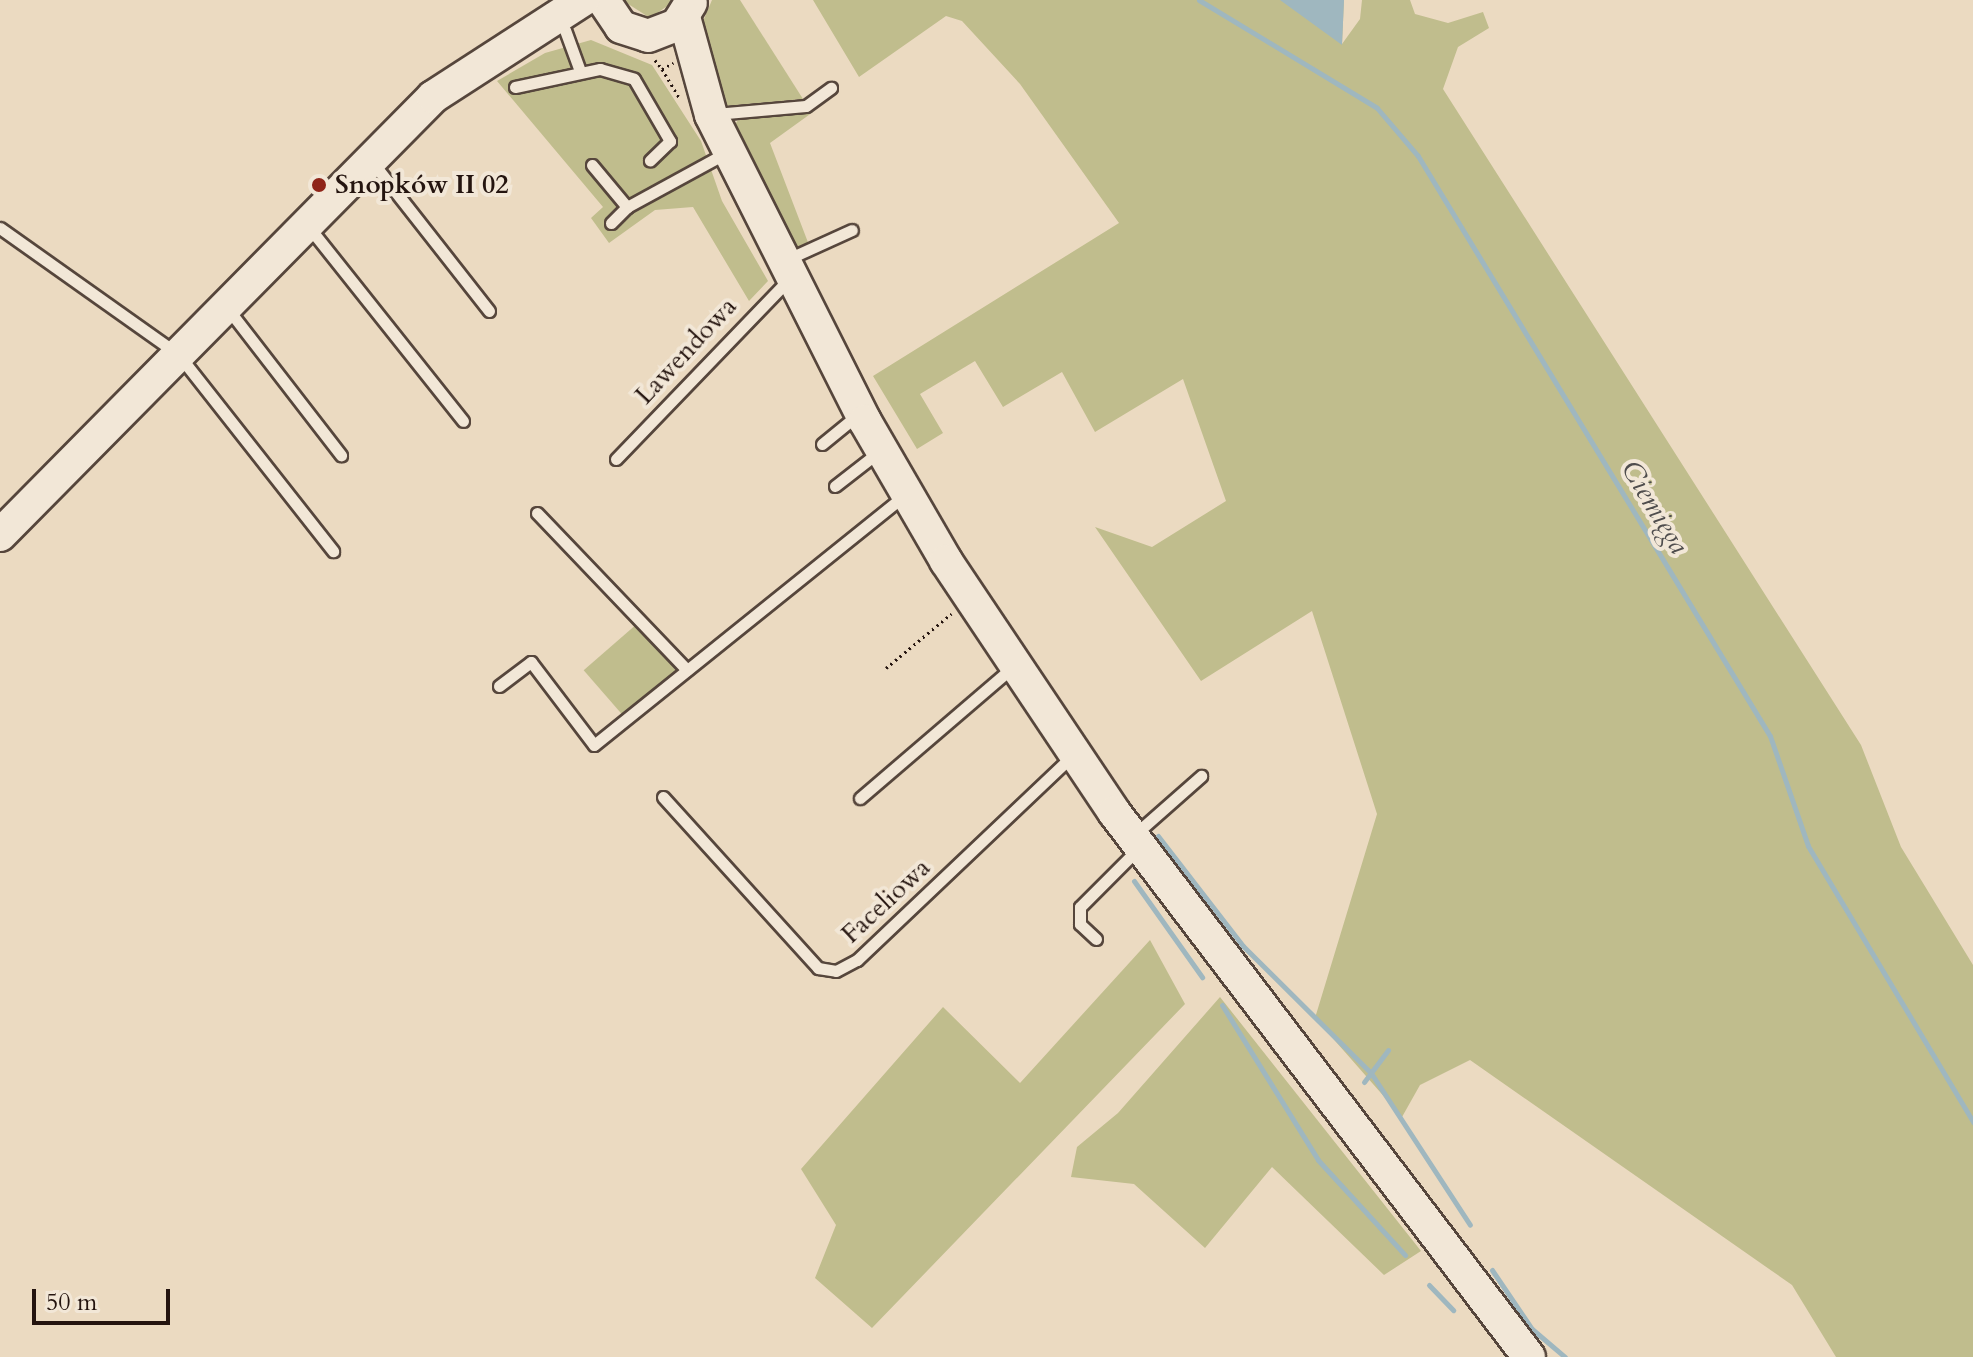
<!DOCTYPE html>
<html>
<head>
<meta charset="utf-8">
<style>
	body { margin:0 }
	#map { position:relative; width:1973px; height:1357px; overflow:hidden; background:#ebdac1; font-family:Cardo,serif }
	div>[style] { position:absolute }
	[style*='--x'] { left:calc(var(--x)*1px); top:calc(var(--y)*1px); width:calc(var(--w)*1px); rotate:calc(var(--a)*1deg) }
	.green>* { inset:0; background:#c0bd8d; transform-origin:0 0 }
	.water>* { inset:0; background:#9fb7bf }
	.stream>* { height:5px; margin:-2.5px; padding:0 2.5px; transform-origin:2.5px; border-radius:2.5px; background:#9fb7bf }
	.path>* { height:3px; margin-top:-1.5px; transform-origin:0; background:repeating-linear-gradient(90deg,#24140f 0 2px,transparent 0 6px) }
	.roads { filter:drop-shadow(2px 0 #56463c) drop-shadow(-2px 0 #56463c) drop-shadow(0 2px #56463c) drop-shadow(0 -2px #56463c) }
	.lane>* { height:11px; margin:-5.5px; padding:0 5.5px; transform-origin:5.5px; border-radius:5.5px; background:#f2e7d7 }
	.secondary>* { height:32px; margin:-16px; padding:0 16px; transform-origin:16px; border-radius:16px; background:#f2e7d7 }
	.dots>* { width:22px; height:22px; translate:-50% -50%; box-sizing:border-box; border:4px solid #f2e7d7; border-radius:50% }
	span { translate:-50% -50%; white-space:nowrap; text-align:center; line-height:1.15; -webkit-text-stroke:8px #f2e7d7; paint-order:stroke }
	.poi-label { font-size:26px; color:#24140f; font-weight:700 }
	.left { translate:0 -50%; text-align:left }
	.street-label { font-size:26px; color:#24140f }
	.water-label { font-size:28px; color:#4f4d4d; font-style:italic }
	.scale { position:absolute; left:32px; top:1289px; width:138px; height:36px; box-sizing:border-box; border:4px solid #24140f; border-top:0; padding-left:10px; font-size:24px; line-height:28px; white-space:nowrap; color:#24140f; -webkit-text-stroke:6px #f2e7d7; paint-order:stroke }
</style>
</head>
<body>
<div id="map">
	<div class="green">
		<div style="clip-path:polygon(622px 0,676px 0,650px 18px)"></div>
		<div style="clip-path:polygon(712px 0,740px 0,803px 99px,724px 106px,701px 26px)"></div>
		<div style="clip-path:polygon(813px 0,1344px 0,1342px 44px,1360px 19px,1362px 0,1410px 0,1415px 14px,1448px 23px,1483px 12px,1489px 28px,1458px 47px,1443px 89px,1861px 745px,1901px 847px,1973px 965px,1973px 1357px,1836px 1357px,1792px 1285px,1470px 1060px,1420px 1085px,1402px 1117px,1315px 1018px,1377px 814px,1312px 611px,1201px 681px,1095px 527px,1152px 547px,1226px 501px,1183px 379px,1095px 432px,1062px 372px,1003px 407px,975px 361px,920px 394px,943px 433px,917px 449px,873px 376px,1119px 223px,1020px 84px,962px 21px,946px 16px,859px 77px)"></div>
		<div style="clip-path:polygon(591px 40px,652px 65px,701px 141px,722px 201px,768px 281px,749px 301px,693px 207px,655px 210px,609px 243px,591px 218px,603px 207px,497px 81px,545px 53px)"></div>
		<div style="clip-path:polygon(809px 108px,813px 112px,770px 143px,809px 245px,795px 251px,734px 126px,740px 117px)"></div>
		<div style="left:638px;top:623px;width:62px;height:72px;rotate:49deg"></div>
		<div style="clip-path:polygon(1150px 940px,1185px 1004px,872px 1328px,815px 1278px,836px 1225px,801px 1169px,943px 1007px,1020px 1083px)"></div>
		<div style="clip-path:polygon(1220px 997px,1421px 1251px,1384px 1275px,1272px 1167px,1205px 1248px,1134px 1184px,1071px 1177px,1077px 1147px,1118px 1113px)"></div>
	</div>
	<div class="water">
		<div style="clip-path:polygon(1280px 0,1344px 0,1342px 45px)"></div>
	</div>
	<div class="stream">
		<div style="--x:1199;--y:0;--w:208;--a:31.2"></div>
		<div style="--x:1377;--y:108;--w:63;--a:49.5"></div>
		<div style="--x:1418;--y:156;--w:678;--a:58.75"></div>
		<div style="--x:1770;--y:736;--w:116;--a:70.9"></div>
		<div style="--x:1808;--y:846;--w:322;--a:59.1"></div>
		<div style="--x:1158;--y:836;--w:139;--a:52.3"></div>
		<div style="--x:1243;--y:946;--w:180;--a:44.8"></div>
		<div style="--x:1371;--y:1073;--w:181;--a:56.9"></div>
		<div style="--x:1134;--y:881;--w:118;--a:54.7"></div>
		<div style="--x:1222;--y:1005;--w:182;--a:58.2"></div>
		<div style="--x:1318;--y:1160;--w:129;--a:47.5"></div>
		<div style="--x:1364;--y:1082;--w:40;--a:-53"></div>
		<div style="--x:1492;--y:1270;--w:71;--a:55.9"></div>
		<div style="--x:1532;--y:1329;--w:43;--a:40.3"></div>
		<div style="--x:1429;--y:1285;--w:35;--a:46"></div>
	</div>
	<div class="path">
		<div style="--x:655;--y:60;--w:11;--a:52"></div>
		<div style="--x:662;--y:69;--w:13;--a:-29"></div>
		<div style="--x:662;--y:69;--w:33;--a:59"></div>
		<div style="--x:886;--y:668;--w:85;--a:-39.7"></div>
	</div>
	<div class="roads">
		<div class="lane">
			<div style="--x:565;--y:30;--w:44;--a:69.9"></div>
			<div style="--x:515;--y:87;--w:87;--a:-12"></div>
			<div style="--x:600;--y:69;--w:35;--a:16"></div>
			<div style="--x:634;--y:79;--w:72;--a:59.9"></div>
			<div style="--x:670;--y:141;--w:28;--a:136"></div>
			<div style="--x:715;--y:114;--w:91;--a:-5"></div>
			<div style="--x:806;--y:106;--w:31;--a:-36"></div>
			<div style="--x:373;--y:163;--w:188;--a:51.9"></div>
			<div style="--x:592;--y:165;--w:55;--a:50.2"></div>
			<div style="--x:611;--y:223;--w:23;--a:-45"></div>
			<div style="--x:627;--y:207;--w:115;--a:-28.6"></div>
			<div style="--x:308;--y:226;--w:249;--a:51.5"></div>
			<div style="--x:0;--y:228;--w:218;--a:35.3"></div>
			<div style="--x:178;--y:354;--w:251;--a:51.8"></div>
			<div style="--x:788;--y:259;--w:70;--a:-24.4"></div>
			<div style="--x:228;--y:309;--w:185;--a:52.3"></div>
			<div style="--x:822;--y:444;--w:49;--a:-39.2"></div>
			<div style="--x:616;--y:459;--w:252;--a:-46.1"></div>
			<div style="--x:835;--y:486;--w:57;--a:-37.9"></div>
			<div style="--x:537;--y:513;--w:217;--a:46.3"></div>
			<div style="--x:499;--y:686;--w:40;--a:-37"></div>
			<div style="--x:531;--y:662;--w:104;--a:52.8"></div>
			<div style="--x:594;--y:745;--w:399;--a:-38.8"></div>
			<div style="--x:663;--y:797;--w:231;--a:47.8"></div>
			<div style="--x:818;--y:968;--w:18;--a:9"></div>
			<div style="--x:836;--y:971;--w:24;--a:-28"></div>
			<div style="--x:857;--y:960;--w:298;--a:-43.5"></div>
			<div style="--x:860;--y:798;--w:201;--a:-40.6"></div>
			<div style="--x:1133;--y:836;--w:91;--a:-41.4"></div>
			<div style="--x:1096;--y:939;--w:22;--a:-137"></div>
			<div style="--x:1080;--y:924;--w:17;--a:-90"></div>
			<div style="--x:1080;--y:907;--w:81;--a:-45"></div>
		</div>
		<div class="secondary">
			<div style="--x:603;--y:0;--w:32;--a:56"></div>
			<div style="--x:621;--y:27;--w:28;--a:18"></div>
			<div style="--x:648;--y:36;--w:31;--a:-21"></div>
			<div style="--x:677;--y:25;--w:26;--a:-58"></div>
			<div style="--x:684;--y:17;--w:102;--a:74.6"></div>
			<div style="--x:711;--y:115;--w:343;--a:63.3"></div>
			<div style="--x:865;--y:421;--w:162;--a:59.9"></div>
			<div style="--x:946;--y:561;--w:302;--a:56.2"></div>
			<div style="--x:1114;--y:812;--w:685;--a:52.71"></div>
			<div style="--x:0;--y:535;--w:616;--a:-45.33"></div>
			<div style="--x:433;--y:97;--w:179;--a:-32.9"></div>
		</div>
	</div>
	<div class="dots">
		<div style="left:319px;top:185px;background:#8f2418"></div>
	</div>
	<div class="poi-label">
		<span class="left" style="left:335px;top:185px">Snopków II 02</span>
	</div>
	<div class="street-label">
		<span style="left:686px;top:351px;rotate:-47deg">Lawendowa</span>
		<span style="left:886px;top:901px;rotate:-43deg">Faceliowa</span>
	</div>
	<div class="water-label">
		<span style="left:1655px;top:507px;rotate:59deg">Ciemięga</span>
	</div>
	<div class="scale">50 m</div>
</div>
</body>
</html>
